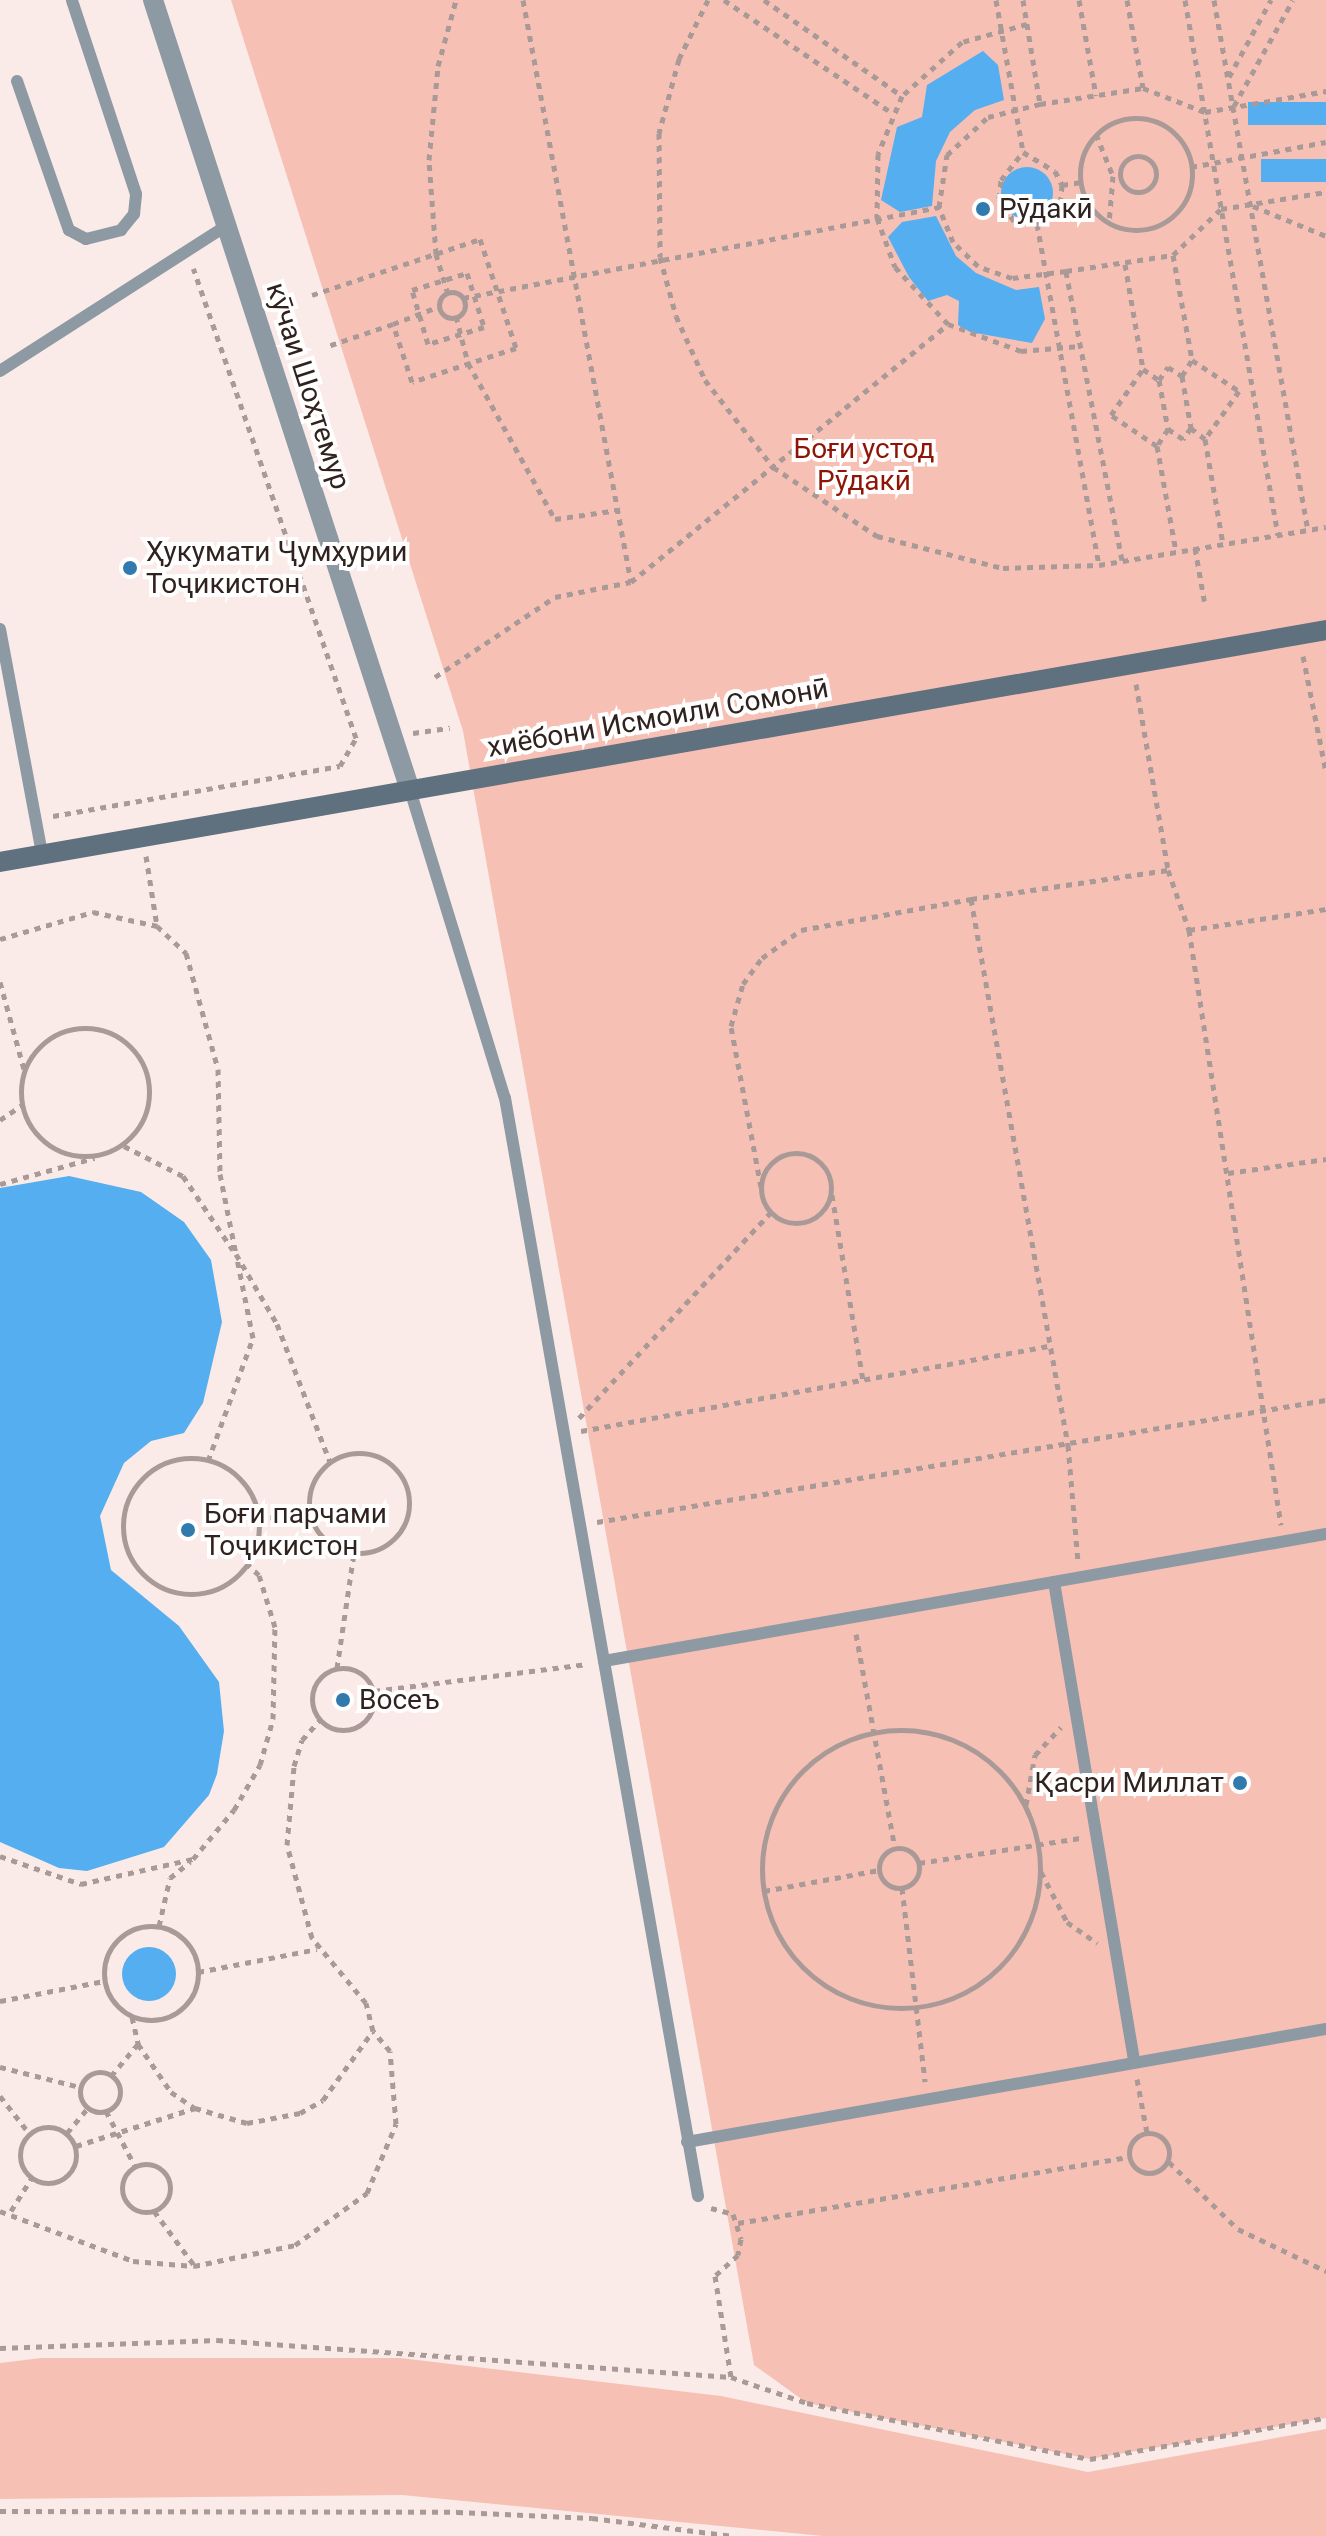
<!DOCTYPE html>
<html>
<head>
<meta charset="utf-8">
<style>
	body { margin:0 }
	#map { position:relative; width:1326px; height:2536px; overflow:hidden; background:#fbebe8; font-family:Roboto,sans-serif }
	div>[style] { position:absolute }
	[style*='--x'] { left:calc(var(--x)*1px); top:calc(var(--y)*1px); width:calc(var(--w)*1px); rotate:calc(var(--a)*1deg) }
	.green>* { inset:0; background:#f7c0b5 }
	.water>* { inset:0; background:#54aeef; transform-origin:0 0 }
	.round { border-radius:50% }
	.path>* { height:5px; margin-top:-2.5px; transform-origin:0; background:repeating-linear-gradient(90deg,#a99a97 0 6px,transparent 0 12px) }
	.path>.ring { margin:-2.5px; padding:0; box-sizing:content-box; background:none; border:5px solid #a99a97; border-radius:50% }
	.lane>* { height:12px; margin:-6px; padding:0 6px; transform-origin:6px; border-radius:6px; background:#8d9aa3 }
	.street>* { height:20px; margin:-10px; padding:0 10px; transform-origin:10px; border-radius:10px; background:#8d9aa3 }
	.secondary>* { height:20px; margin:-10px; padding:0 10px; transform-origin:10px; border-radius:10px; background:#5f717f }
	.dots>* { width:22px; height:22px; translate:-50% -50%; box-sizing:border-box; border:4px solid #fff; border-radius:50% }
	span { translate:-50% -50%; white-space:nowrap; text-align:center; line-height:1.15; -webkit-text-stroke:8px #fff; paint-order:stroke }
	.poi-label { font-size:28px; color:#30221f }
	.left { translate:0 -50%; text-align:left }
	.right { translate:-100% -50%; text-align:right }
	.street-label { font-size:28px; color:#30221f }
	.park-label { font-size:28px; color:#8f1405 }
</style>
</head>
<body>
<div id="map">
	<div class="green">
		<div style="clip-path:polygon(231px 0,1326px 0,1326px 2418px,1090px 2459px,807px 2403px,754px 2365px,463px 731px)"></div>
		<div style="clip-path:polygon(41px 2358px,400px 2358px,721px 2396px,1088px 2472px,1326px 2429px,1326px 2536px,823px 2536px,402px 2495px,0 2499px,0 2363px)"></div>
	</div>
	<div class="water">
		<div style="clip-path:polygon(983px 51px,998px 65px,1004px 100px,975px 110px,950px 132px,936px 161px,932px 206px,900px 212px,881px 200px,897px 127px,922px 117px,927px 85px)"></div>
		<div style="left:1326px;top:102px;width:23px;height:78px;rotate:90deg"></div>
		<div style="left:1326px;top:159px;width:23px;height:65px;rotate:90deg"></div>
		<div class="round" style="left:1001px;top:167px;width:52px;height:52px"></div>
		<div style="clip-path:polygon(936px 216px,956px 256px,976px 273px,1016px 290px,1039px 287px,1045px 319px,1032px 343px,970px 332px,958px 325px,959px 301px,947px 295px,928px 301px,909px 277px,888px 237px,902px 222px)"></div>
		<div style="clip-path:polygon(69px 1176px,141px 1192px,184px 1222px,211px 1260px,222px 1322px,203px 1403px,184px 1433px,151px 1441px,124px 1463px,100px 1516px,111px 1570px,179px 1626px,219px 1682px,224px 1731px,217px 1774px,209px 1795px,164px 1847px,87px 1871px,59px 1868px,0 1842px,0 1188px)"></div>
		<div class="round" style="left:122px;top:1947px;width:54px;height:54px"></div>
	</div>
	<div class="path">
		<div style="--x:523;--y:0;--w:592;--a:79.49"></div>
		<div style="--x:708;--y:0;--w:66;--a:116.2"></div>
		<div style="--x:679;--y:59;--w:77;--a:105.1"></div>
		<div style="--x:659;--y:133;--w:124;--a:89.5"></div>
		<div style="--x:660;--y:257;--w:61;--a:74.8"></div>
		<div style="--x:676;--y:316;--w:70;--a:65.6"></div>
		<div style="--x:705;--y:380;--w:110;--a:52"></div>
		<div style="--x:773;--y:467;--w:125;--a:33.6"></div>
		<div style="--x:877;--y:536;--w:130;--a:14.3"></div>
		<div style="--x:1003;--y:568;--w:96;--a:-1.8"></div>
		<div style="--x:1099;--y:565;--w:230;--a:-9.5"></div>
		<div style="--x:724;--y:0;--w:202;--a:33.9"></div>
		<div style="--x:764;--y:0;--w:168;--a:34.8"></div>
		<div style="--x:996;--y:0;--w:154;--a:79.9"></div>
		<div style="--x:1023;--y:0;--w:105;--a:80.7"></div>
		<div style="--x:1079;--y:0;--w:97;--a:79.9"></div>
		<div style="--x:1127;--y:0;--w:89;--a:79.7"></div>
		<div style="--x:1185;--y:0;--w:543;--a:80.14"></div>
		<div style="--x:1214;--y:0;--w:539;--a:79.96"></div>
		<div style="--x:1027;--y:24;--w:67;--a:164.5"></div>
		<div style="--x:962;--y:42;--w:81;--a:138"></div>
		<div style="--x:902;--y:96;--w:63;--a:112.5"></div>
		<div style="--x:878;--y:154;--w:64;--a:90.9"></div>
		<div style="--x:877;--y:218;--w:52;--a:69.8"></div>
		<div style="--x:895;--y:267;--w:78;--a:47.1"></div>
		<div style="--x:948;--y:324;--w:78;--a:20.3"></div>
		<div style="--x:1021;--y:351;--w:59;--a:-4.8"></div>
		<div style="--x:1229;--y:77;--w:88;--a:-61.4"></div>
		<div style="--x:1234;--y:106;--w:121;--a:-60.9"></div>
		<div class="ring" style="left:1080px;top:118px;width:107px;height:107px"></div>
		<div style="--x:1096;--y:134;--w:45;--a:68"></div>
		<div style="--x:1113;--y:176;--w:48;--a:94.8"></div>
		<div style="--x:1023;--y:152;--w:37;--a:31"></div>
		<div style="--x:1055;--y:171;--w:16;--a:63"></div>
		<div style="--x:1062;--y:185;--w:21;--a:95"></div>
		<div style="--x:1060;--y:206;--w:26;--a:137"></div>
		<div style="--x:1041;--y:224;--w:27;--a:-174"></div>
		<div style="--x:1014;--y:221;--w:27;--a:-124"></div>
		<div style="--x:999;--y:199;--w:19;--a:-84"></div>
		<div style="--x:1001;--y:180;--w:36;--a:-52"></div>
		<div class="ring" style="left:1120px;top:156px;width:31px;height:31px"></div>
		<div style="--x:1191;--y:167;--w:137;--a:-10.5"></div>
		<div style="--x:1062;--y:185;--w:18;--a:-9"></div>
		<div style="--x:1253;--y:206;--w:79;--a:22.3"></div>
		<div style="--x:1037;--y:224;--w:347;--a:79.7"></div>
		<div style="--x:1173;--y:255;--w:107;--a:79.7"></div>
		<div style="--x:1125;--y:264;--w:107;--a:80.3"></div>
		<div style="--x:1066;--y:271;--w:108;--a:-8.5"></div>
		<div style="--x:1173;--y:255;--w:66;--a:-43.8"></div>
		<div style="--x:1221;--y:209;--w:106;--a:-9.2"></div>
		<div style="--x:467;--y:273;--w:57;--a:72.5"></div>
		<div style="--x:484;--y:327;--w:59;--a:163.1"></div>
		<div style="--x:428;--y:344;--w:56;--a:-106.5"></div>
		<div style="--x:412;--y:290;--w:58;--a:-17.2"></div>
		<div class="ring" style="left:439px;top:292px;width:21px;height:21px"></div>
		<div style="--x:448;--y:294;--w:42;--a:-106.7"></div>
		<div style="--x:436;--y:254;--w:94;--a:-94.3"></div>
		<div style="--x:429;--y:160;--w:94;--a:-84.5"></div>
		<div style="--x:438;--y:66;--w:68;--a:-74.7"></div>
		<div style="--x:312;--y:295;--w:177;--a:-18.4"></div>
		<div style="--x:480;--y:239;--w:115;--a:71.7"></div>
		<div style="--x:516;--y:348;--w:109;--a:161.9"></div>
		<div style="--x:412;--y:382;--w:61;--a:-108.1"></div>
		<div style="--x:393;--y:324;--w:69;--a:161.3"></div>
		<div style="--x:463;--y:298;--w:485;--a:-10.8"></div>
		<div style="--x:456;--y:316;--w:49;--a:75.7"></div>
		<div style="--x:468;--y:363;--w:179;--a:60.9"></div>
		<div style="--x:555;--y:519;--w:64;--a:-8.1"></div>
		<div style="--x:393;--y:324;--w:50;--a:-21"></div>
		<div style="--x:1182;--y:376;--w:53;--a:80.2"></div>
		<div style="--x:1159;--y:380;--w:50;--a:79.6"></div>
		<div style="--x:1205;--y:439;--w:107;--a:80.3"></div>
		<div style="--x:1157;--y:446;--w:55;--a:-146"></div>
		<div style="--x:1111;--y:415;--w:56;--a:-55.2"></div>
		<div style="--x:1143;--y:369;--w:19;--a:35"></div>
		<div style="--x:1159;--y:380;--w:16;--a:-55"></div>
		<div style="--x:1168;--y:367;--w:17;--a:33"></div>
		<div style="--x:1182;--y:376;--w:19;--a:-58"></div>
		<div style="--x:1192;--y:360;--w:56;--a:33.4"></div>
		<div style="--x:1239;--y:391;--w:59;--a:125.3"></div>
		<div style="--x:1205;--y:439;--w:18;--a:-142"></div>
		<div style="--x:1191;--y:428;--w:14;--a:126"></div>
		<div style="--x:1183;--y:439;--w:18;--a:-146"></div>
		<div style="--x:1168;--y:429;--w:20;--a:123"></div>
		<div style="--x:1157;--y:446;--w:108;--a:79.8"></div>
		<div style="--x:1195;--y:548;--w:58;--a:80"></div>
		<div style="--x:1122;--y:560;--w:294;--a:-101"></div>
		<div style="--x:1066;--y:271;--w:54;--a:172.6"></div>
		<div style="--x:1012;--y:278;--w:36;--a:-161"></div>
		<div style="--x:978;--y:266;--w:35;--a:-136"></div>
		<div style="--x:953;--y:242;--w:38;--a:-112"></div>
		<div style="--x:939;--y:207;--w:53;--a:-81.3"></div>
		<div style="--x:947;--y:155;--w:56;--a:-42.8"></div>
		<div style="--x:988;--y:117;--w:54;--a:-14"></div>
		<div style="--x:1040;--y:104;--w:104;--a:-8.8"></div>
		<div style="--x:1143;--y:88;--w:66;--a:21.2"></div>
		<div style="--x:1205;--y:112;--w:123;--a:-9.8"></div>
		<div style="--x:1303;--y:656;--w:118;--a:78.8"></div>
		<div style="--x:435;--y:677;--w:144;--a:-33.7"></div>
		<div style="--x:555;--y:597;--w:77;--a:-11.2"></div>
		<div style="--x:631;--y:582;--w:409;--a:-39.1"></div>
		<div style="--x:1136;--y:684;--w:189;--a:80.2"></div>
		<div style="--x:1168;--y:870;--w:64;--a:70.7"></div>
		<div style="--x:1189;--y:930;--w:602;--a:81.21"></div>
		<div style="--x:413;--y:733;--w:37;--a:-8"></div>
		<div style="--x:53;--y:816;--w:291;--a:-9.9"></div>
		<div style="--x:340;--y:766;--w:32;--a:-60"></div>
		<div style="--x:356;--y:738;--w:497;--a:-109.1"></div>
		<div style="--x:146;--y:856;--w:71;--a:81.1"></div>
		<div style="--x:971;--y:899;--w:199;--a:-8.4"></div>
		<div style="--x:1189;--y:930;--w:139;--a:-8.7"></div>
		<div style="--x:0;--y:939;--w:97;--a:-16.2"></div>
		<div style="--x:93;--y:912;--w:66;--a:12.3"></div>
		<div style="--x:157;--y:926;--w:40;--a:43"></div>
		<div style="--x:186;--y:953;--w:120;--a:74.6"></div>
		<div style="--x:218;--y:1069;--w:105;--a:88.9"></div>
		<div style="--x:220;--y:1174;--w:82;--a:78.7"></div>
		<div style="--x:236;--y:1254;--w:81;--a:59.6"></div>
		<div style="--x:277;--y:1324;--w:148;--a:69"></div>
		<div style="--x:0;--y:982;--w:90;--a:74.6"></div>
		<div class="ring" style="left:21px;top:1028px;width:123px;height:123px"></div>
		<div style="--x:0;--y:1120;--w:27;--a:-34"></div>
		<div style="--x:124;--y:1146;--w:66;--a:27"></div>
		<div style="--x:183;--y:1176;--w:89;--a:56"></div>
		<div class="ring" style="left:761px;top:1153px;width:65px;height:65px"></div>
		<div style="--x:1228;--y:1173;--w:99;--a:-8.1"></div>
		<div style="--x:0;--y:1184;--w:98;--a:-15.5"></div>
		<div style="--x:761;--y:1187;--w:164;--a:-100.6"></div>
		<div style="--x:731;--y:1026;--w:44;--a:-74.1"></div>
		<div style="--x:743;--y:984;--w:32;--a:-54"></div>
		<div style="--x:762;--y:958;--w:48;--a:-35.7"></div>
		<div style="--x:801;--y:930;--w:173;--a:-10.3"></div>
		<div style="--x:971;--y:899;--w:555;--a:79.93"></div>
		<div style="--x:1068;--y:1445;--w:116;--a:85.1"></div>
		<div style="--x:832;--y:1195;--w:188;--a:80.5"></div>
		<div style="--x:579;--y:1418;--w:280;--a:-47"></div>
		<div style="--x:581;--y:1431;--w:475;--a:-10.3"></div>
		<div class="ring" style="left:309px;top:1453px;width:95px;height:95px"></div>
		<div class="ring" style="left:123px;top:1458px;width:131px;height:131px"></div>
		<div style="--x:208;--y:1461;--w:131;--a:-69.9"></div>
		<div style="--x:253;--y:1338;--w:81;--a:-101.4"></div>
		<div style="--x:258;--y:1519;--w:52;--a:-7.7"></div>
		<div style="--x:597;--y:1522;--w:739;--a:-9.5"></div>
		<div style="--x:856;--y:1634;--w:218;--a:79.7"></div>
		<div style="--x:337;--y:1668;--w:116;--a:-81.6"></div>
		<div class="ring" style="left:312px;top:1668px;width:57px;height:57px"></div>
		<div style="--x:374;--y:1691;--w:215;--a:-7.2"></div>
		<div class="ring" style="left:762px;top:1730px;width:273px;height:273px"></div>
		<div style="--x:1026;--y:1805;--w:51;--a:-79.8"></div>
		<div style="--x:1035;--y:1755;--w:38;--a:-47"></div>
		<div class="ring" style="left:879px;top:1848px;width:35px;height:35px"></div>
		<div style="--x:0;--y:1856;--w:86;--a:19.1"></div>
		<div style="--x:81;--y:1884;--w:115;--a:-12.6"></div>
		<div style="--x:193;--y:1859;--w:64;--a:-50.1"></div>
		<div style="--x:234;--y:1810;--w:52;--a:-60"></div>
		<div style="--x:260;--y:1765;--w:48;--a:-74.2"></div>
		<div style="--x:273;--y:1719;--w:92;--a:-88.8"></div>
		<div style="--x:275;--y:1627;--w:54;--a:-107.1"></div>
		<div style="--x:259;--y:1575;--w:16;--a:-137"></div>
		<div style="--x:919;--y:1863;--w:163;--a:-8.8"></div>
		<div style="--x:1041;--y:1872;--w:56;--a:62.5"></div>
		<div style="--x:1067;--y:1922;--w:37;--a:35"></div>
		<div style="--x:902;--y:1888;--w:195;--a:83.2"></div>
		<div style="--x:764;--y:1891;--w:117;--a:-10.3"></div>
		<div class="ring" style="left:104px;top:1926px;width:89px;height:89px"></div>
		<div style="--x:159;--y:1926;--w:49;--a:-77.1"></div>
		<div style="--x:170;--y:1878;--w:26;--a:-39"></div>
		<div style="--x:198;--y:1972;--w:121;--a:-10.9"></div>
		<div style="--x:0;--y:2001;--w:106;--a:-10.9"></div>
		<div style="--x:132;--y:2017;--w:28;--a:77"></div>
		<div style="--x:138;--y:2044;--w:58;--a:55.5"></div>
		<div style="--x:171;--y:2092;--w:29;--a:34"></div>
		<div style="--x:195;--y:2108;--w:54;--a:16.1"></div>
		<div style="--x:247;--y:2123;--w:54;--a:-10.7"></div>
		<div style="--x:300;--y:2113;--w:26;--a:-29"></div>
		<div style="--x:323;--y:2100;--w:85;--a:-54.1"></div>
		<div style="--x:0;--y:2067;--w:82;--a:14"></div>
		<div class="ring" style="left:80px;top:2072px;width:35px;height:35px"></div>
		<div style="--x:111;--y:2076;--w:42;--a:-49.8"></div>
		<div style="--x:1137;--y:2079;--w:55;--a:79.5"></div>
		<div style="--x:0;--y:2096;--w:47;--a:51.9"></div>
		<div style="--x:106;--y:2111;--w:62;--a:62.2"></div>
		<div class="ring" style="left:20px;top:2127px;width:51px;height:51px"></div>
		<div class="ring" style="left:1129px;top:2133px;width:35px;height:35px"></div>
		<div style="--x:67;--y:2133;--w:33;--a:-50"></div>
		<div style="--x:76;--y:2146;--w:125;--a:-17.7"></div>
		<div style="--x:1169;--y:2162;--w:96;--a:44.2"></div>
		<div style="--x:1238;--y:2229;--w:98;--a:25.5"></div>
		<div class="ring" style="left:122px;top:2164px;width:43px;height:43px"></div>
		<div style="--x:711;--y:2208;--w:23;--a:15"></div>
		<div style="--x:733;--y:2214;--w:26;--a:72"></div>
		<div style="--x:741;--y:2239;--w:16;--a:101"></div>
		<div style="--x:738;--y:2255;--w:31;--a:138"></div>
		<div style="--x:715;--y:2276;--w:102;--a:81"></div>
		<div style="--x:0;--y:2211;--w:142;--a:20.6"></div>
		<div style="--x:133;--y:2261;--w:61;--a:4.7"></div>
		<div style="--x:194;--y:2266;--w:103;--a:-11.7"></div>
		<div style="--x:295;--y:2245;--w:89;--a:-35.8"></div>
		<div style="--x:367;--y:2193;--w:75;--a:-67.2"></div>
		<div style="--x:396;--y:2124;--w:73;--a:-94.7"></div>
		<div style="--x:390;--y:2051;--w:26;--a:-130"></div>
		<div style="--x:373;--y:2031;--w:29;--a:-104"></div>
		<div style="--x:366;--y:2003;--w:85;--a:-129.7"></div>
		<div style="--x:312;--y:1938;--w:96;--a:-105"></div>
		<div style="--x:287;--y:1845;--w:79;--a:-84.9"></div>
		<div style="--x:294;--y:1766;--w:27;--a:-73"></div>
		<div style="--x:302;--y:1740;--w:27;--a:-48"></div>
		<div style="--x:11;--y:2211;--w:39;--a:-58"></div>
		<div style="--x:154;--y:2211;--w:67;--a:53.5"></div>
		<div style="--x:738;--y:2223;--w:397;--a:-9.6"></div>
		<div style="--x:0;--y:2348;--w:217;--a:-2.1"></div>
		<div style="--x:217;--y:2340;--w:515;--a:4.12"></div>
		<div style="--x:731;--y:2377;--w:80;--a:18.9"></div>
		<div style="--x:807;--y:2403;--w:288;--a:11.2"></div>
		<div style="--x:1090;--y:2459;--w:240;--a:-9.9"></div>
		<div style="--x:0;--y:2511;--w:457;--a:0.1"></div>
		<div style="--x:457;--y:2512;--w:135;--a:2.5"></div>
		<div style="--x:592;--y:2518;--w:142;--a:7.3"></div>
	</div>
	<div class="lane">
		<div style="--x:17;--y:81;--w:158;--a:70.8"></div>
		<div style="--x:69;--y:230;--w:19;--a:28"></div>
		<div style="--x:86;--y:239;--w:36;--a:-14"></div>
		<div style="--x:121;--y:230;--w:21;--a:-51"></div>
		<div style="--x:134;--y:214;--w:20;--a:-84"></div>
		<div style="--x:136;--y:194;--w:204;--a:-108.3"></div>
		<div style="--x:0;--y:371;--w:269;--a:-32.7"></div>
		<div style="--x:0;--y:629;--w:229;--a:79.4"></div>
		<div style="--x:410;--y:790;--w:322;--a:72.9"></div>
		<div style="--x:505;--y:1098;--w:1115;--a:80.03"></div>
		<div style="--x:1054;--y:1582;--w:487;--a:80.5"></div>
		<div style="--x:604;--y:1661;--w:733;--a:-9.98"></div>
		<div style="--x:687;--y:2142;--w:649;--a:-10.03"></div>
	</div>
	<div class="street">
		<div style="--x:153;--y:0;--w:831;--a:71.98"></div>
	</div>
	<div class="secondary">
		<div style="--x:0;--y:862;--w:1346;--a:-9.92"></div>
	</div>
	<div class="dots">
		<div style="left:983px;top:209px;background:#307aad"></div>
		<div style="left:130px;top:568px;background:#307aad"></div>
		<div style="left:188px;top:1530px;background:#307aad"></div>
		<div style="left:343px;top:1700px;background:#307aad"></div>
		<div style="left:1240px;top:1783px;background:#307aad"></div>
	</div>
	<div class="poi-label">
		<span class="left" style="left:999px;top:209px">Рӯдакӣ</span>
		<span class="left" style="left:146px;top:568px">Ҳукумати Ҷумҳурии<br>Тоҷикистон</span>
		<span class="left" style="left:204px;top:1530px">Боғи парчами<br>Тоҷикистон</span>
		<span class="left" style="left:359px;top:1700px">Восеъ</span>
		<span class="right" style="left:1224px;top:1783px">Қасри Миллат</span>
	</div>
	<div class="street-label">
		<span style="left:308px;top:386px;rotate:72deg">кӯчаи Шоҳтемур</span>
		<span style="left:658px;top:718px;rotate:-10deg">хиёбони Исмоили Сомонӣ</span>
	</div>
	<div class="park-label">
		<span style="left:864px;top:465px">Боғи устод<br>Рӯдакӣ</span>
	</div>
</div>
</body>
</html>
